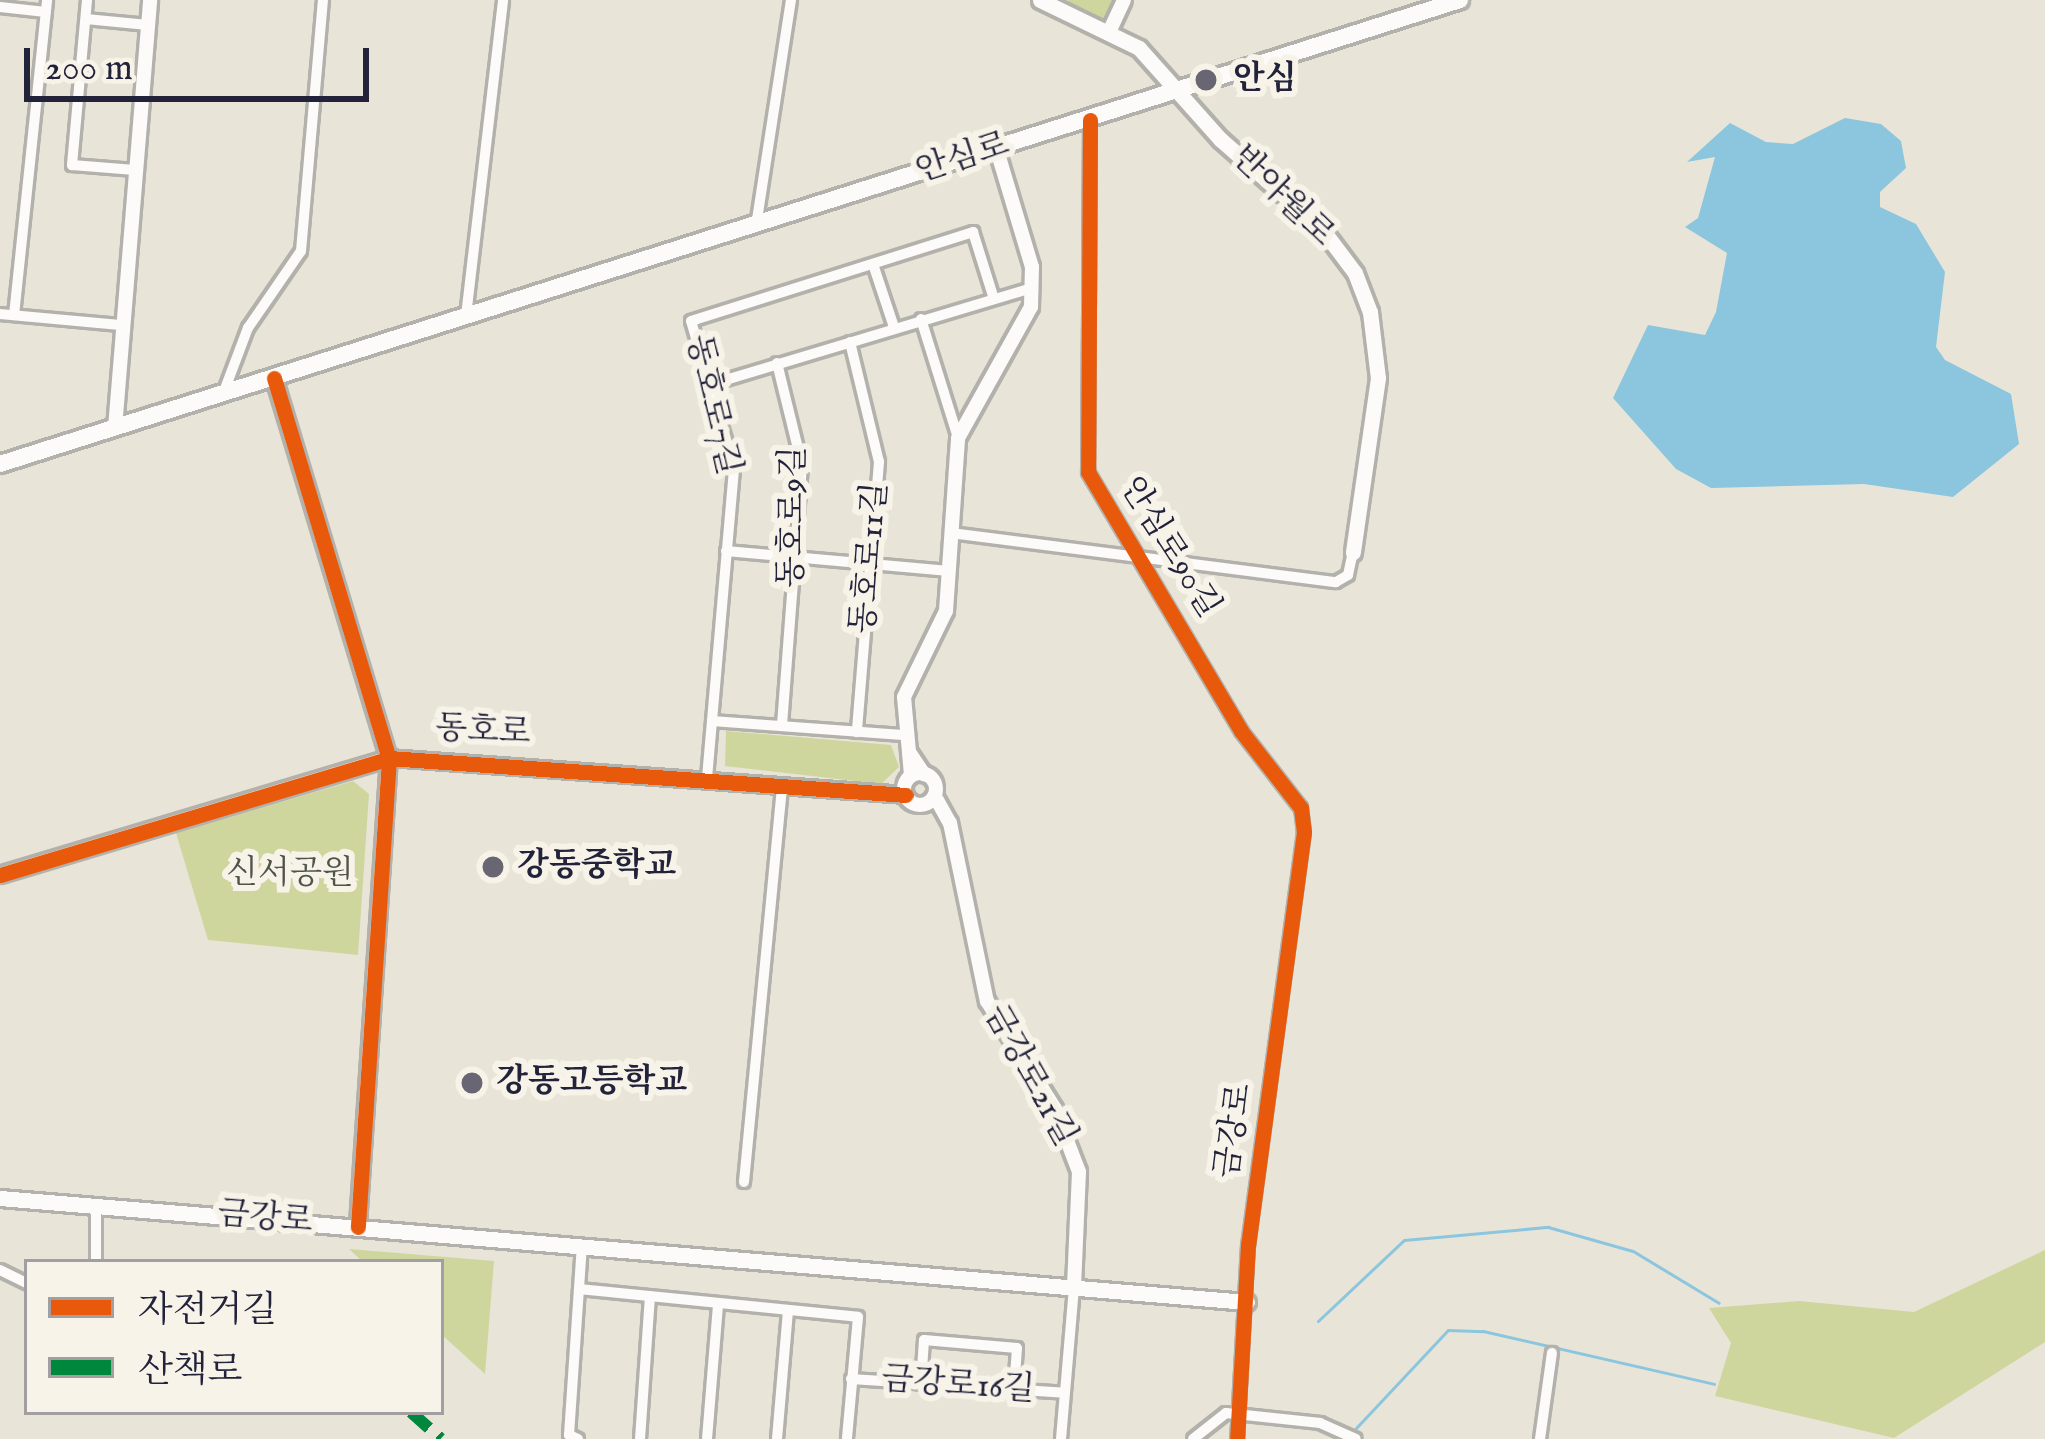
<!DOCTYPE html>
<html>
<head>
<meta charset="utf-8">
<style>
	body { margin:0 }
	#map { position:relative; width:2045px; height:1439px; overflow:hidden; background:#e8e5d8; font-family:"IM FELL English","Noto Serif KR",serif }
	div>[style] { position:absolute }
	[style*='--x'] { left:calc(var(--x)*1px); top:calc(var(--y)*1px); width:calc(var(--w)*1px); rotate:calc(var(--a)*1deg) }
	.green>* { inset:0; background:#ced69d }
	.water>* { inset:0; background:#8bc6de }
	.stream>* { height:3px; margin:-1.5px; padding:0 1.5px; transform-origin:1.5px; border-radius:1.5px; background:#8bc6de }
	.roads { filter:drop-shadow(3px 0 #b3b1ab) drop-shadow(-3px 0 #b3b1ab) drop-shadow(0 3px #b3b1ab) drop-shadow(0 -3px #b3b1ab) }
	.minor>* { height:10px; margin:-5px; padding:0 5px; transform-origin:5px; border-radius:5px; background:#fcfbf9 }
	.tertiary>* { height:14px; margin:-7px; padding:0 7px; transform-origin:7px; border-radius:7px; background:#fcfbf9 }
	.tertiary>.ring { margin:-7px; padding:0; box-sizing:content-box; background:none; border:14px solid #fcfbf9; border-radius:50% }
	.secondary>* { height:15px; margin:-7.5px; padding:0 7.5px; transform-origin:7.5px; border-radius:7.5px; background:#fcfbf9 }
	.primary>* { height:16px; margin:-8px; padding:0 8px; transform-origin:8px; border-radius:8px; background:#fcfbf9 }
	.quiet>* { height:12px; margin-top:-6px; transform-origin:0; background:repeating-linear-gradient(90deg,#00873e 0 24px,transparent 0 36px) }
	.cycleway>* { height:15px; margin:-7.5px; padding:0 7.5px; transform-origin:7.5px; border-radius:7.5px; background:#e8590c }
	.dots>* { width:33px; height:33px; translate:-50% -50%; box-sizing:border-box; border:6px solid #f7f3e8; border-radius:50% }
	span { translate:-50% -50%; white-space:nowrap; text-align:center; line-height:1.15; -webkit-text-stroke:12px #f7f3e8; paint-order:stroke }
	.poi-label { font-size:33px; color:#22223b; font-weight:700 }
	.left { translate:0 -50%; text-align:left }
	.street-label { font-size:33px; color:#22223b }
	.park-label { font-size:33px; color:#4f544a }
	.legend { position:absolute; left:24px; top:1259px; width:420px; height:156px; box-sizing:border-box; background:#f7f3e8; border:3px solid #a29fa3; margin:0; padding:15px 21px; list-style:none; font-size:36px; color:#22223b }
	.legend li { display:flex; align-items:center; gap:24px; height:60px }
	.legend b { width:60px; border:3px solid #a29fa3 }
	.scale { position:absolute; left:24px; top:48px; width:345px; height:54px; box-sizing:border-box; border:6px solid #22223b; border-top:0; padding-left:15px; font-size:36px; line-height:42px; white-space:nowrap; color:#22223b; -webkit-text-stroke:9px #f7f3e8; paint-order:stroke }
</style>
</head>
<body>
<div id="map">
	<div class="green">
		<div style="clip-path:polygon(1068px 0,1124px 0,1110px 30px,1063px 10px)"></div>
		<div style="clip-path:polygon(726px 731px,891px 745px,899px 767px,881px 784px,725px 766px)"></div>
		<div style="clip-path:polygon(353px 781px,369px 794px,358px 955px,208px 940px,176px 833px)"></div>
		<div style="clip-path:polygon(349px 1249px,494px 1261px,485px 1374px,441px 1334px,441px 1262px,363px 1262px)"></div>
		<div style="clip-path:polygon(2045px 1250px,2045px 1342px,1894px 1438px,1715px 1396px,1731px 1343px,1709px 1308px,1799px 1301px,1914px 1312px)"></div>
	</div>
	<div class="water">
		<div style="clip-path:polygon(1845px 118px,1881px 124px,1901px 141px,1906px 168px,1880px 192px,1880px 207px,1916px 224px,1945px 272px,1936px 347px,1945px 360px,2011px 394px,2019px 444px,1953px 497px,1864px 484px,1711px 488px,1676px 469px,1613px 398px,1648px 325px,1705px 335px,1716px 312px,1727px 253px,1685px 227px,1698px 218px,1715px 157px,1687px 162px,1730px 123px,1766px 142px,1793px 144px)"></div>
	</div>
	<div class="stream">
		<div style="--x:1318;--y:1321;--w:118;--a:-43.3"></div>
		<div style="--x:1404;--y:1240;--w:145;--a:-5.2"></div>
		<div style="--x:1548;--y:1227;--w:88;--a:15.8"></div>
		<div style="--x:1633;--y:1251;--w:100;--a:31.2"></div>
		<div style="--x:1356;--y:1428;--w:134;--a:-46.8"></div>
		<div style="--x:1448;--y:1330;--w:35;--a:2"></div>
		<div style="--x:1483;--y:1331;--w:237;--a:12.9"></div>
	</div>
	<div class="roads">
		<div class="minor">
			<div style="--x:87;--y:0;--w:166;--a:95.2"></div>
			<div style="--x:72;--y:165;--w:63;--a:4.5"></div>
			<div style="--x:0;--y:7;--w:46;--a:6.2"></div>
			<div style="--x:86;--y:19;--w:62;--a:5.5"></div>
			<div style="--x:1090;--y:120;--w:352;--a:90.3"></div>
			<div style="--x:1088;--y:472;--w:301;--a:59.4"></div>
			<div style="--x:1241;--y:731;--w:98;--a:52.1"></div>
			<div style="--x:1301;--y:808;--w:24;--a:83"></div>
			<div style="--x:1304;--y:832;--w:417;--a:97.7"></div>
			<div style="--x:1248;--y:1245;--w:194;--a:93.2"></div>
			<div style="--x:756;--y:226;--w:229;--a:-81.2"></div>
			<div style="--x:873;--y:264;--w:66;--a:71.6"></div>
			<div style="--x:0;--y:314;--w:121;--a:5.2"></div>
			<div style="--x:14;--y:315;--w:317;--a:-84"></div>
			<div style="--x:466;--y:316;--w:318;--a:-83.3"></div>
			<div style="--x:921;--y:319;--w:125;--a:72.7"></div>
			<div style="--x:850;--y:342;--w:123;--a:76.4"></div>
			<div style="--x:879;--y:462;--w:271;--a:94.7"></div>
			<div style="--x:777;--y:363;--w:105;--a:76.2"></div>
			<div style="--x:802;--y:465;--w:261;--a:94.4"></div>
			<div style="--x:712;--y:384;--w:335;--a:-16.7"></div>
			<div style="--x:223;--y:394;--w:71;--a:-69.3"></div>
			<div style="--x:248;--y:328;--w:93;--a:-55.5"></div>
			<div style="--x:301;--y:251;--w:252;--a:-85"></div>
			<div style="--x:951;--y:533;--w:388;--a:7.3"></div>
			<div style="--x:1336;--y:582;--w:14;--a:-30"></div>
			<div style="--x:1348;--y:575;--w:24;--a:-78"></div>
			<div style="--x:726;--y:551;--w:224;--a:5.1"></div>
			<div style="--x:712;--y:721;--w:191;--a:4.2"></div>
			<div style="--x:707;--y:778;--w:312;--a:-85"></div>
			<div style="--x:734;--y:467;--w:152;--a:-106.4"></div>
			<div style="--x:691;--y:321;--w:296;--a:-17.5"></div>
			<div style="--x:973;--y:232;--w:67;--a:72.6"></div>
			<div style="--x:744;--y:1182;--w:398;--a:-84.5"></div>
			<div style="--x:96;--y:1262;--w:57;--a:-90"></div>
			<div style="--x:0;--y:1270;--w:30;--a:26"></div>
			<div style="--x:579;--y:1289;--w:280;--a:5.7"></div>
			<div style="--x:858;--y:1317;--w:122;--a:95.2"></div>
			<div style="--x:851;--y:1379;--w:214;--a:3.7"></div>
			<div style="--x:921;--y:1384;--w:44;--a:-86.1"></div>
			<div style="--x:924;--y:1340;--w:93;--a:4.9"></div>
			<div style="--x:1017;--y:1348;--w:42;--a:94.1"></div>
			<div style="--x:578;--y:1439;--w:10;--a:-156"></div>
			<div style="--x:569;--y:1435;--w:189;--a:-86.1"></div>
			<div style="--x:640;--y:1439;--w:143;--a:-86"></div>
			<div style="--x:707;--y:1439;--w:133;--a:-85.3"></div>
			<div style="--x:777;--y:1439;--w:129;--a:-85.1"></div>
			<div style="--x:1061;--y:1439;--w:153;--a:-85.1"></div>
			<div style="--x:1193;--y:1439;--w:42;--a:-38.2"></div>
			<div style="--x:1226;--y:1413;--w:95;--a:6.1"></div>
			<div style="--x:1320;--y:1423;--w:39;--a:24"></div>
			<div style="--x:1540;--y:1439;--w:87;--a:-82.1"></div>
		</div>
		<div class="tertiary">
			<div style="--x:1110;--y:30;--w:33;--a:-65"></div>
			<div style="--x:274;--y:378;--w:397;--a:73.2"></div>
			<div style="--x:389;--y:758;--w:470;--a:93.8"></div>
			<div style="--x:115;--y:428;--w:429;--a:-85.3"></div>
			<div style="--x:909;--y:752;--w:55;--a:-95.2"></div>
			<div style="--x:904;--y:697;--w:96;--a:-64"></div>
			<div style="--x:946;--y:611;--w:173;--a:-86"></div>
			<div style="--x:958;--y:438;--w:150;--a:-60.9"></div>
			<div style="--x:1031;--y:307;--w:40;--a:-88.6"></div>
			<div style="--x:1032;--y:267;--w:125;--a:-106.7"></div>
			<div class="ring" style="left:904px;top:773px;width:18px;height:18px"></div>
			<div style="--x:911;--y:775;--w:23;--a:-95"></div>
			<div style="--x:909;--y:752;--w:27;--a:56"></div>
			<div style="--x:937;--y:800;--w:26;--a:61"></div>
			<div style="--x:950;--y:823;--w:182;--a:78.3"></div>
			<div style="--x:987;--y:1001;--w:128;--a:57.8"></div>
			<div style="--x:1055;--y:1109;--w:67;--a:69.1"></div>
			<div style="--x:1079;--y:1172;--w:115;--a:92.5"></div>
			<div style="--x:0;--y:875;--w:406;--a:-16.7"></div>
			<div style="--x:389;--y:758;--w:518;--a:4.09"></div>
		</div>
		<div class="secondary">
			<div style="--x:1040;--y:0;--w:110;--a:25.9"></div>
			<div style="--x:1139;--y:48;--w:122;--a:48.3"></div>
			<div style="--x:1220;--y:139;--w:136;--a:41.4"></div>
			<div style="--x:1322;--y:229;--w:55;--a:53.1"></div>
			<div style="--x:1355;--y:273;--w:42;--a:69"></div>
			<div style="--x:1370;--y:312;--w:66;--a:83.1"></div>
			<div style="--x:1378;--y:378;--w:176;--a:98.2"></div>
			<div style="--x:0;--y:1198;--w:1251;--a:4.77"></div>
		</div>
		<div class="primary">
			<div style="--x:0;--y:464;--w:1532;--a:-17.63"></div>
		</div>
	</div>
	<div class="quiet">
		<div style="--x:411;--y:1412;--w:40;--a:42"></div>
	</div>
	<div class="cycleway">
		<div style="--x:1090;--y:120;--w:352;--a:90.3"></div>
		<div style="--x:1088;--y:472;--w:301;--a:59.4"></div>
		<div style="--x:1241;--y:731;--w:98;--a:52.1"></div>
		<div style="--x:1301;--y:808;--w:24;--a:83"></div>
		<div style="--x:1304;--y:832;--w:417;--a:97.7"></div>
		<div style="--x:1248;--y:1245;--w:194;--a:93.2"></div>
		<div style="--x:274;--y:378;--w:397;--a:73.2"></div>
		<div style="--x:389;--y:758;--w:470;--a:93.8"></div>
		<div style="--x:0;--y:875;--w:406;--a:-16.7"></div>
		<div style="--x:389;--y:758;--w:518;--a:4.09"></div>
	</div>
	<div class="dots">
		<div style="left:1206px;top:80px;background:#676672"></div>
		<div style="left:493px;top:867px;background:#676672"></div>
		<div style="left:472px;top:1083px;background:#676672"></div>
	</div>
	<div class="poi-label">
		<span class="left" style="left:1233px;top:80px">안심</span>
		<span class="left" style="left:517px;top:867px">강동중학교</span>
		<span class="left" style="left:496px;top:1083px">강동고등학교</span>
	</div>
	<div class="street-label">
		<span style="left:963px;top:159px;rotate:-18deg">안심로</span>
		<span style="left:1282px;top:197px;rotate:44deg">반야월로</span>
		<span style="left:712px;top:405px;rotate:77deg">동호로7길</span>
		<span style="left:794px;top:517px;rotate:-89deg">동호로9길</span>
		<span style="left:1169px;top:548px;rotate:58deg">안심로90길</span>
		<span style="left:871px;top:558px;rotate:-85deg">동호로11길</span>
		<span style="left:483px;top:732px;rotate:3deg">동호로</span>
		<span style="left:1029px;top:1076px;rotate:61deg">금강로21길</span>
		<span style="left:1235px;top:1131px;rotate:-82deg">금강로</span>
		<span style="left:265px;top:1219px;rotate:5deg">금강로</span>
		<span style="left:958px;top:1386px;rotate:4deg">금강로16길</span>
	</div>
	<div class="park-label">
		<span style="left:290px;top:875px">신서공원</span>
	</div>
	<ul class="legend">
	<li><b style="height:15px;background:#e8590c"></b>자전거길</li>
	<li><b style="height:15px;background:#00873e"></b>산책로</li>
	</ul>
	<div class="scale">200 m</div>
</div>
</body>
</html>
